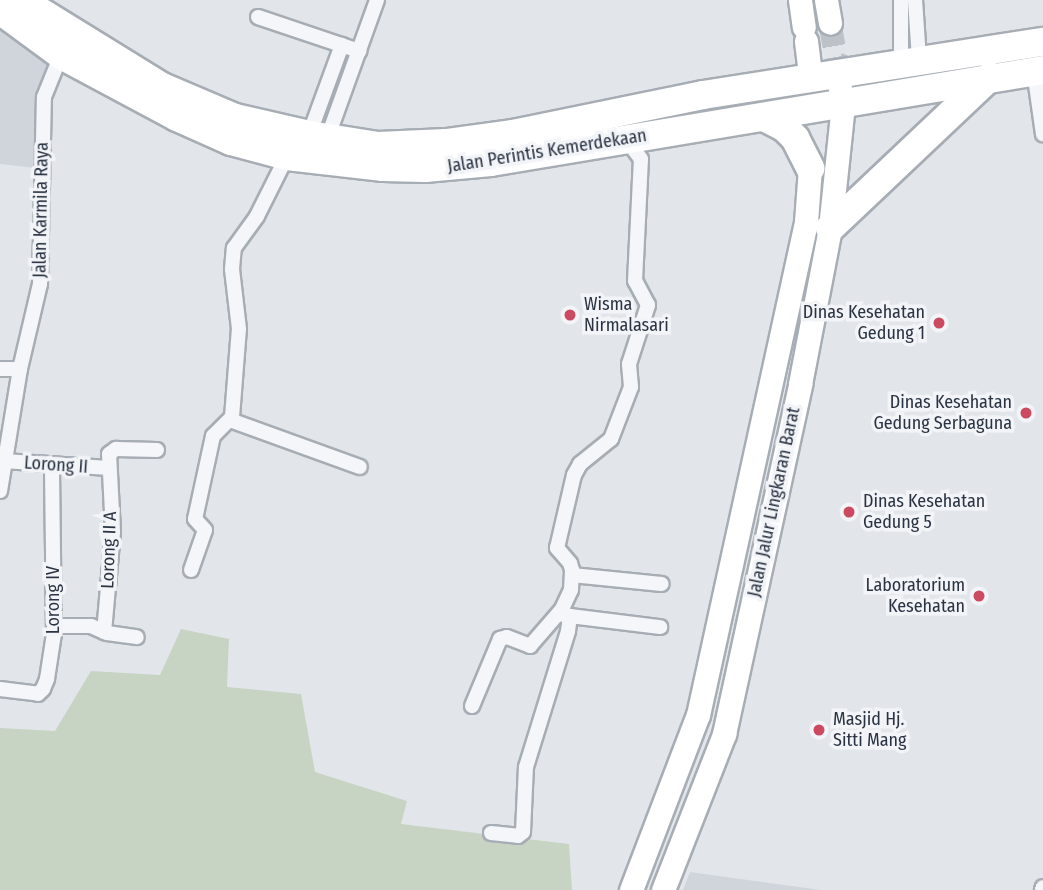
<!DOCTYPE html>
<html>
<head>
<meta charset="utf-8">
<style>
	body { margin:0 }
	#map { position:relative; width:1043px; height:890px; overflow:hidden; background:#e2e6ea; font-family:"Fira Sans Condensed",sans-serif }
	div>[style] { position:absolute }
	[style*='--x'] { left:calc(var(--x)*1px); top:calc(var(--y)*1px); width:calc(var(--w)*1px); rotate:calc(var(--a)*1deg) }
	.built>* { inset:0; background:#d0d5dc }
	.green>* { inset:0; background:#c8d4c3 }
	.primary-tunnel>* { height:23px; margin-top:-11.5px; transform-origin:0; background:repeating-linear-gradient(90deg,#bdc2c8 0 23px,transparent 0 34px) }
	.roads { filter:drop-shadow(2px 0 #a7adb4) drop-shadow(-2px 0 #a7adb4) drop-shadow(0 2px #a7adb4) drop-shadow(0 -2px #a7adb4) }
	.street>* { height:14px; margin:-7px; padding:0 7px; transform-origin:7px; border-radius:7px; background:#f5f6f9 }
	.primary>* { height:23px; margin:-11.5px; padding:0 11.5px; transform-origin:11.5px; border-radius:11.5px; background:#fff }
	.highway>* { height:28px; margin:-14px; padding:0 14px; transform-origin:14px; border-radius:14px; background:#fff }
	.dots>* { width:19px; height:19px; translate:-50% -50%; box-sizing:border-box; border:4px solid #f2f4f8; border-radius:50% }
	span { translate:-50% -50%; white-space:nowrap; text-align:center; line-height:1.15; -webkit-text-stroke:7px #f2f4f8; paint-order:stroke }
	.street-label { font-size:18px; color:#2a3342 }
	.poi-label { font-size:18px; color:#2a3342 }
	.left { translate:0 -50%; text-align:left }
	.right { translate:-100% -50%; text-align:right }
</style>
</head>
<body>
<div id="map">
	<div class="built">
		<div style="clip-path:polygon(0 29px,48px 58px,35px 168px,0 164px)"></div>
		<div style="clip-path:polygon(690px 872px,821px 890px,683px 890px)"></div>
	</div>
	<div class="green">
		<div style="clip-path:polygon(181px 629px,229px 639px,227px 687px,301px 694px,315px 772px,407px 801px,401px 824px,569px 844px,572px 890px,0 890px,0 728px,55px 731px,91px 671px,160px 675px)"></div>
	</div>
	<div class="primary-tunnel">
		<div style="--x:830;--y:23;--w:41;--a:80.1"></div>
		<div style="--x:837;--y:63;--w:17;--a:25"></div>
	</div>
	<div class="roads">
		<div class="street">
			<div style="--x:915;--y:0;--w:59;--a:86.1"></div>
			<div style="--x:258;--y:17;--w:107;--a:18.6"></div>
			<div style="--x:901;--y:62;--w:62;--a:-90"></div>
			<div style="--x:1034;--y:71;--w:64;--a:81.9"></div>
			<div style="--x:309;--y:135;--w:96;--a:-69.9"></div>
			<div style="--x:327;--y:139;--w:148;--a:-70.2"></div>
			<div style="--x:0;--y:369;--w:20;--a:0"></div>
			<div style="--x:230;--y:420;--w:138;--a:19.9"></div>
			<div style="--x:4;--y:461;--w:105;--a:3.8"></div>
			<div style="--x:0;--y:491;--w:124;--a:-80.7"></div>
			<div style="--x:20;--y:369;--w:87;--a:-76.8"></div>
			<div style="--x:40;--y:284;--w:187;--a:-88.8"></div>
			<div style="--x:44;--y:97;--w:45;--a:-68"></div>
			<div style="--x:191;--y:570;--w:42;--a:-70.7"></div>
			<div style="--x:205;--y:530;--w:15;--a:-132"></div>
			<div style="--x:195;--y:519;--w:85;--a:-77.8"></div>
			<div style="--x:213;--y:436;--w:27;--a:-45"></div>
			<div style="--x:232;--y:417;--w:88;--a:-85.5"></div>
			<div style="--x:239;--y:329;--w:60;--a:-96.7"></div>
			<div style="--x:232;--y:269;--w:21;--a:-85"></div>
			<div style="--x:234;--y:248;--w:39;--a:-54"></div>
			<div style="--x:257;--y:216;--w:67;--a:-63.4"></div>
			<div style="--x:572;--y:575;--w:90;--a:5.7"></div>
			<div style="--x:570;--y:616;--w:91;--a:7"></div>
			<div style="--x:54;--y:626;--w:37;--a:0"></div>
			<div style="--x:91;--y:626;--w:17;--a:24"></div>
			<div style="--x:107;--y:633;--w:30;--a:8"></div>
			<div style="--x:104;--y:632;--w:100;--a:-84.9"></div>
			<div style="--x:113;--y:532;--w:78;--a:-92.9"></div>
			<div style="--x:109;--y:454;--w:9;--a:-36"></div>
			<div style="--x:116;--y:449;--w:41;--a:1.4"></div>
			<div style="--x:0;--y:689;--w:38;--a:7"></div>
			<div style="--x:38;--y:694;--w:7;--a:-45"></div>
			<div style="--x:43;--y:689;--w:11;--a:-68"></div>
			<div style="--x:47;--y:679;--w:46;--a:-81.2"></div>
			<div style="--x:54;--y:634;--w:170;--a:-90.7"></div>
			<div style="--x:472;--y:706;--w:73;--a:-67.3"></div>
			<div style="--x:500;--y:639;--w:7;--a:-16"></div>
			<div style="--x:507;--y:637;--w:25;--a:21"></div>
			<div style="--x:530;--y:646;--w:49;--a:-49.1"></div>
			<div style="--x:562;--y:609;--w:21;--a:-65"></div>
			<div style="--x:571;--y:590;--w:20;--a:-87"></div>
			<div style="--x:572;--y:570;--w:7;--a:-106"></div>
			<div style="--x:570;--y:563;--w:20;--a:-131"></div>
			<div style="--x:557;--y:548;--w:75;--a:-76.9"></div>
			<div style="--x:574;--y:475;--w:13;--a:-61"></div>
			<div style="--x:580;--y:464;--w:40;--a:-39"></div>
			<div style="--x:611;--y:439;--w:56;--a:-69"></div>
			<div style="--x:631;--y:387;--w:23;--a:-95"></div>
			<div style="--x:629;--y:364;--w:62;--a:-72.1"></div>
			<div style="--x:648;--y:305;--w:27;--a:-118"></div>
			<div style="--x:635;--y:281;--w:122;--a:-87.2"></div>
			<div style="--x:641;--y:159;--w:25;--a:-127"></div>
			<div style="--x:491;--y:833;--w:27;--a:6"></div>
			<div style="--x:518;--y:836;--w:6;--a:-39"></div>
			<div style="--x:523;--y:832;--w:65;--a:-87.4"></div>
			<div style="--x:526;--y:767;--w:142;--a:-72.8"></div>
			<div style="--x:568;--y:631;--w:15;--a:-82"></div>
			<div style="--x:570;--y:616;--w:11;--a:-170"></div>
			<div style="--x:1042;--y:890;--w:3;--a:-72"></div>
		</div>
		<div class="primary">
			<div style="--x:800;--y:0;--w:27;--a:82"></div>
			<div style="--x:826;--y:0;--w:23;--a:80"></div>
			<div style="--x:806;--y:41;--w:35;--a:83"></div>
			<div style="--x:631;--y:890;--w:187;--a:-69.1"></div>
			<div style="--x:698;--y:715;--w:505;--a:-77.64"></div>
			<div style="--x:806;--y:222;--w:54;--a:-85.8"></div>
			<div style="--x:663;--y:890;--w:168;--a:-68.6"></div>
			<div style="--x:724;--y:734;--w:358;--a:-77.7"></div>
			<div style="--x:800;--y:384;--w:159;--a:-79.1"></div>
			<div style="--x:830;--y:228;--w:125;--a:-84"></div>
			<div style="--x:843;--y:104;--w:33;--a:-101"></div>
		</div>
		<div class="highway">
			<div style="--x:21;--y:0;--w:166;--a:31.7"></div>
			<div style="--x:162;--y:87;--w:79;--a:23"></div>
			<div style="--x:235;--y:118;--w:76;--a:12.9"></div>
			<div style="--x:309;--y:135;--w:70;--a:9.1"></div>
			<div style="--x:378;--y:146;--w:68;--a:-2.5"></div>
			<div style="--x:446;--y:143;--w:68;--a:-7.7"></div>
			<div style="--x:513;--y:134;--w:194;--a:-11.6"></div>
			<div style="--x:703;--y:95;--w:344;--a:-8.9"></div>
			<div style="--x:0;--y:10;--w:76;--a:36.4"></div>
			<div style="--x:61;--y:55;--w:132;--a:28.1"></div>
			<div style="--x:177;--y:117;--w:59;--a:24"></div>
			<div style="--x:231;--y:141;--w:58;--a:15"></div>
			<div style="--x:287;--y:156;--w:97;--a:6.5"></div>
			<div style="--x:383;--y:167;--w:42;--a:1.4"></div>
			<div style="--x:425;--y:168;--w:66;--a:-5.2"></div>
			<div style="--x:491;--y:162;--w:560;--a:-9.46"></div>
			<div style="--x:764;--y:117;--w:22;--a:27"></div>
			<div style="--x:784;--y:127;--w:16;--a:45"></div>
			<div style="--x:795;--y:138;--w:34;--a:63"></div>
			<div style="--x:830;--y:228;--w:221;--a:-43.4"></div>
		</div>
	</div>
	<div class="dots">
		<div style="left:570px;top:315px;background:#cc4a60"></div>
		<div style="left:939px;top:323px;background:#cc4a60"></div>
		<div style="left:1026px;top:413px;background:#cc4a60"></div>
		<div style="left:849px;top:512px;background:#cc4a60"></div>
		<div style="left:979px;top:596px;background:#cc4a60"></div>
		<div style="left:819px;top:730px;background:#cc4a60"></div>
	</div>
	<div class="street-label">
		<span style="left:547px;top:151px;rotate:-9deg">Jalan Perintis Kemerdekaan</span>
		<span style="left:41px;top:210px;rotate:-89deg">Jalan Karmila Raya</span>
		<span style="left:56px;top:465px;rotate:4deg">Lorong II</span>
		<span style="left:774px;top:502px;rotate:-78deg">Jalan Jalur Lingkaran Barat</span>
		<span style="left:109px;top:550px;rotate:-88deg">Lorong II A</span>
		<span style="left:53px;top:600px;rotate:-90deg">Lorong IV</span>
	</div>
	<div class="poi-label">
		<span class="left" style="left:584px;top:315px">Wisma<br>Nirmalasari</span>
		<span class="right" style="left:925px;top:323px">Dinas Kesehatan<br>Gedung 1</span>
		<span class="right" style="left:1012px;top:413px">Dinas Kesehatan<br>Gedung Serbaguna</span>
		<span class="left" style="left:863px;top:512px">Dinas Kesehatan<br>Gedung 5</span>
		<span class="right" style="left:965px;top:596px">Laboratorium<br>Kesehatan</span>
		<span class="left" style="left:833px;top:730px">Masjid Hj.<br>Sitti Mang</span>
	</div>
</div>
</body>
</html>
